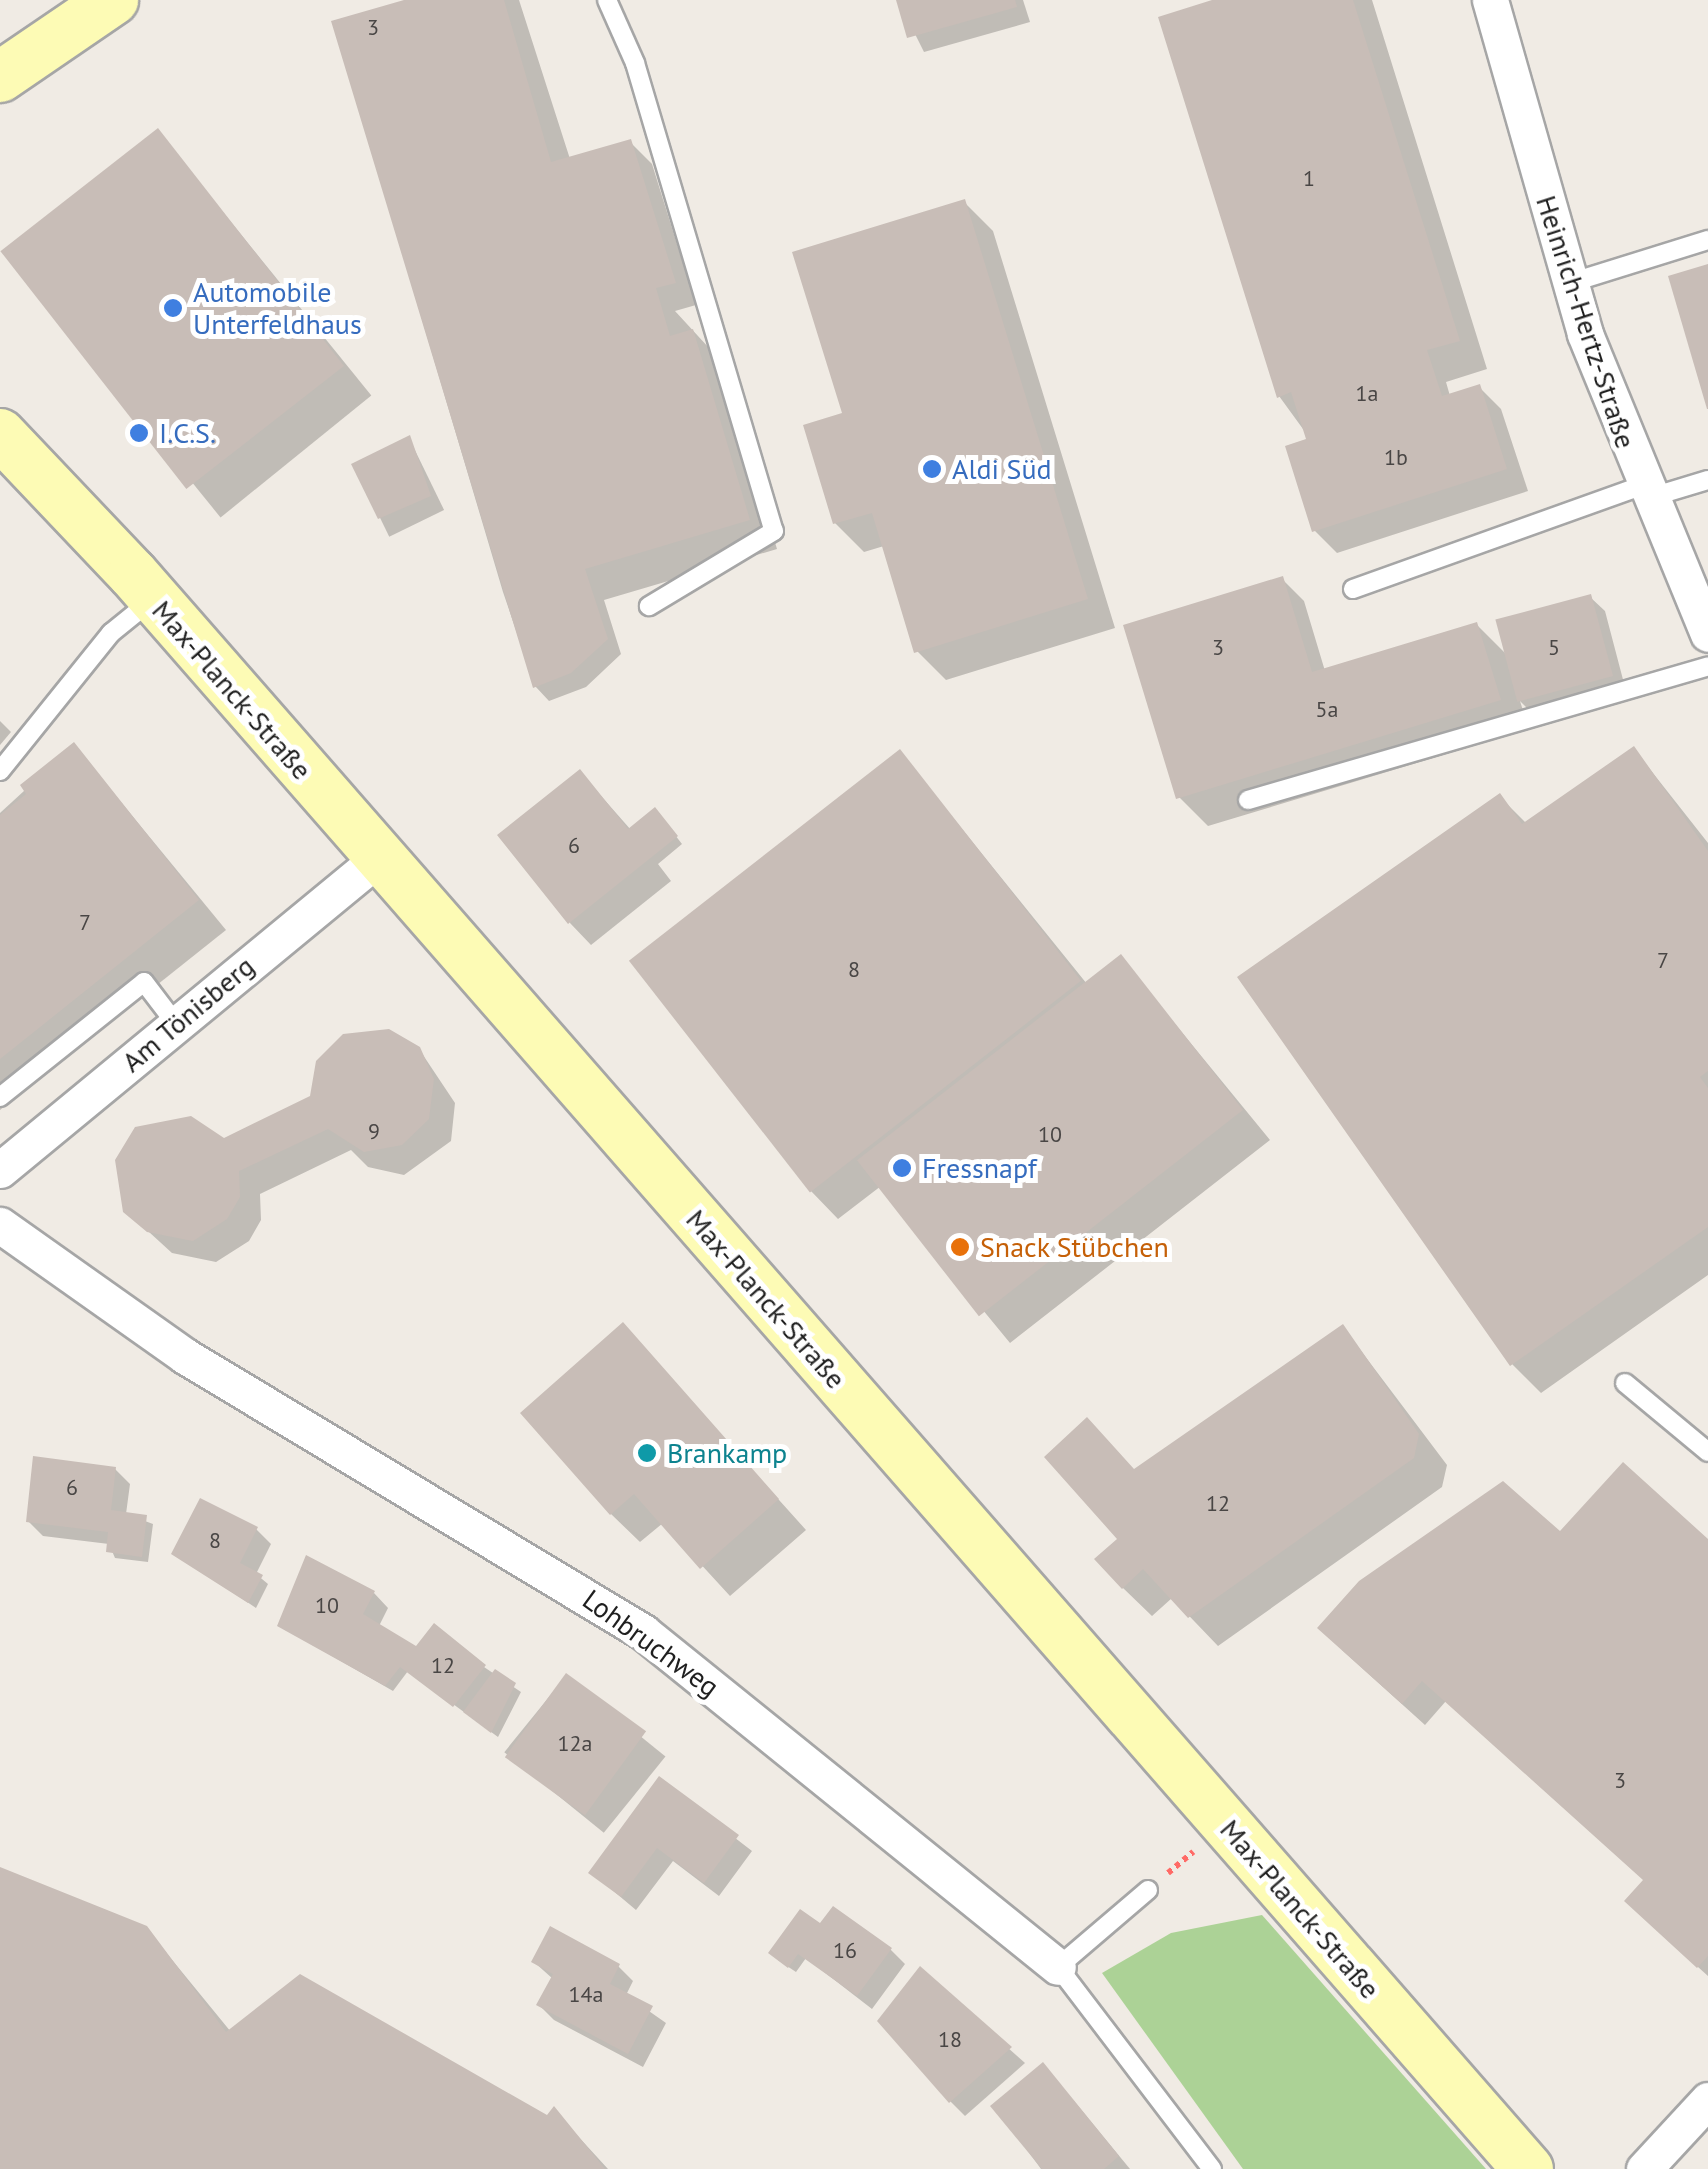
<!DOCTYPE html>
<html>
<head>
<meta charset="utf-8">
<style>
	body { margin:0 }
	#map { position:relative; width:1708px; height:2169px; overflow:hidden; background:#f0ebe4; font-family:"PT Sans",sans-serif }
	div>[style] { position:absolute }
	[style*='--x'] { left:calc(var(--x)*1px); top:calc(var(--y)*1px); width:calc(var(--w)*1px); rotate:calc(var(--a)*1deg) }
	.forest>* { inset:0; background:#acd296 }
	.shadow>* { inset:0; background:#0003; transform-origin:0 0 }
	.building>* { inset:0; background:#c8bdb7; transform-origin:0 0 }
	.path>* { height:6px; margin-top:-3px; transform-origin:0; background:repeating-linear-gradient(90deg,#ff6a66 0 5px,transparent 0 10px) }
	.roads { filter:drop-shadow(2px 0 #a6a6a6) drop-shadow(-2px 0 #a6a6a6) drop-shadow(0 2px #a6a6a6) drop-shadow(0 -2px #a6a6a6) }
	.lane>* { height:18px; margin:-9px; padding:0 9px; transform-origin:9px; border-radius:9px; background:#fff }
	.street>* { height:35px; margin:-17.5px; padding:0 17.5px; transform-origin:17.5px; border-radius:17.5px; background:#fff }
	.secondary>* { height:50px; margin:-25px; padding:0 25px; transform-origin:25px; border-radius:25px; background:#fdfbb5 }
	.dots>* { width:28px; height:28px; translate:-50% -50%; box-sizing:border-box; border:5px solid #fff; border-radius:50% }
	span { translate:-50% -50%; white-space:nowrap; text-align:center; line-height:1.15; -webkit-text-stroke:10px #fff; paint-order:stroke }
	.number-label { font-size:22px; color:#494645 }
	.number-label span { -webkit-text-stroke-width:0 }
	.shop-label { font-size:28px; color:#366cbe }
	.left { translate:0 -50%; text-align:left }
	.street-label { font-size:28px; color:#1f1f1f }
	.food-label { font-size:28px; color:#c56008 }
	.culture-label { font-size:28px; color:#0d838f }
</style>
</head>
<body>
<div id="map">
	<div class="forest">
		<div style="clip-path:polygon(1262px 1915px,1486px 2169px,1243px 2169px,1102px 1973px,1171px 1933px)"></div>
	</div>
	<div class="shadow">
		<div style="clip-path:polygon(413px 0,519px 0,570px 159px,630px 142px,652px 164px,696px 305px,675px 311px,721px 361px,777px 549px,604px 600px,621px 654px,586px 687px,549px 701px,535px 686px,503px 592px,334px 23px)"></div>
		<div style="clip-path:polygon(898px 0,1023px 0,1030px 22px,924px 52px)"></div>
		<div style="clip-path:polygon(1221px 0,1372px 0,1487px 369px,1446px 382px,1450px 396px,1479px 387px,1501px 409px,1528px 491px,1337px 553px,1315px 531px,1311px 440px,1279px 396px)"></div>
		<div style="left:158px;top:132px;width:339px;height:194px;rotate:51deg"></div>
		<div style="clip-path:polygon(964px 202px,993px 231px,1115px 628px,946px 680px,917px 651px,884px 546px,864px 552px,835px 523px,845px 415px)"></div>
		<div style="left:409px;top:438px;width:80px;height:61px;rotate:64deg"></div>
		<div style="clip-path:polygon(1282px 579px,1304px 601px,1325px 671px,1477px 625px,1508px 656px,1590px 597px,1605px 611px,1626px 691px,1535px 716px,1520px 701px,1529px 729px,1208px 826px,1179px 797px)"></div>
		<div style="clip-path:polygon(0 721px,11px 732px,0 745px)"></div>
		<div style="clip-path:polygon(74px 745px,226px 930px,0 1110px,0 813px)"></div>
		<div style="clip-path:polygon(1634px 749px,1708px 843px,1708px 1275px,1541px 1393px,1512px 1364px,1500px 797px,1527px 824px)"></div>
		<div style="clip-path:polygon(900px 752px,1087px 984px,1121px 958px,1270px 1140px,1010px 1343px,881px 1186px,838px 1219px,810px 1190px)"></div>
		<div style="clip-path:polygon(580px 772px,631px 830px,661px 817px,682px 844px,658px 864px,671px 881px,591px 945px,570px 923px)"></div>
		<div style="clip-path:polygon(419px 1049px,455px 1103px,451px 1141px,404px 1175px,368px 1167px,351px 1150px,260px 1194px,261px 1220px,249px 1241px,216px 1262px,172px 1253px,126px 1211px,223px 1141px)"></div>
		<div style="clip-path:polygon(623px 1326px,806px 1530px,730px 1596px,663px 1523px,640px 1542px,611px 1514px)"></div>
		<div style="clip-path:polygon(1343px 1327px,1447px 1465px,1442px 1487px,1218px 1646px,1172px 1598px,1152px 1616px,1123px 1588px,1120px 1540px)"></div>
		<div style="clip-path:polygon(115px 1469px,130px 1484px,126px 1514px,153px 1524px,148px 1562px,115px 1558px,109px 1544px,43px 1536px,28px 1521px)"></div>
		<div style="clip-path:polygon(256px 1529px,271px 1544px,256px 1574px,268px 1584px,256px 1608px,174px 1553px)"></div>
		<div style="clip-path:polygon(1560px 1534px,1708px 1542px,1708px 1976px,1649px 1923px,1646px 1881px,1446px 1701px,1425px 1725px,1342px 1650px)"></div>
		<div style="clip-path:polygon(374px 1593px,388px 1608px,379px 1626px,417px 1650px,484px 1667px,521px 1692px,498px 1737px,408px 1671px,393px 1691px,280px 1626px)"></div>
		<div style="left:566px;top:1676px;width:128px;height:98px;rotate:39deg"></div>
		<div style="clip-path:polygon(660px 1780px,752px 1851px,719px 1896px,673px 1861px,636px 1910px,592px 1873px)"></div>
		<div style="clip-path:polygon(0 1870px,146px 1928px,231px 2032px,547px 2118px,554px 2110px,608px 2169px,0 2169px)"></div>
		<div style="clip-path:polygon(821px 1927px,890px 1949px,905px 1964px,872px 2009px,806px 1958px,796px 1972px,778px 1960px)"></div>
		<div style="clip-path:polygon(534px 1962px,618px 1966px,633px 1981px,626px 1995px,666px 2023px,643px 2067px,554px 2020px,539px 2005px,553px 1979px)"></div>
		<div style="clip-path:polygon(920px 1970px,1025px 2063px,965px 2116px,950px 2101px)"></div>
		<div style="clip-path:polygon(1074px 2101px,1130px 2169px,1041px 2169px,1009px 2125px)"></div>
	</div>
	<div class="building">
		<div style="clip-path:polygon(404px 0,504px 0,551px 162px,631px 139px,676px 283px,656px 288px,670px 336px,693px 329px,750px 520px,585px 569px,608px 639px,571px 673px,533px 688px,331px 21px)"></div>
		<div style="clip-path:polygon(896px 0,1015px 0,1017px 7px,907px 38px)"></div>
		<div style="clip-path:polygon(1212px 0,1353px 0,1460px 341px,1427px 350px,1442px 396px,1480px 384px,1507px 469px,1312px 532px,1285px 446px,1306px 439px,1291px 392px,1277px 398px,1158px 17px)"></div>
		<div style="left:158px;top:128px;width:302px;height:200px;rotate:52deg"></div>
		<div style="clip-path:polygon(965px 199px,1088px 599px,914px 653px,872px 513px,833px 524px,803px 425px,842px 413px,792px 252px)"></div>
		<div style="clip-path:polygon(1708px 264px,1708px 409px,1707px 409px,1668px 276px)"></div>
		<div style="clip-path:polygon(410px 435px,431px 496px,378px 519px,351px 464px)"></div>
		<div style="clip-path:polygon(1283px 576px,1312px 672px,1477px 622px,1501px 700px,1176px 799px,1123px 625px)"></div>
		<div style="left:1591px;top:594px;width:85px;height:99px;rotate:75deg"></div>
		<div style="clip-path:polygon(74px 742px,199px 900px,0 1059px,0 815px,26px 794px,20px 785px)"></div>
		<div style="clip-path:polygon(1634px 746px,1708px 851px,1708px 1071px,1700px 1077px,1708px 1088px,1708px 1227px,1510px 1366px,1237px 977px,1500px 793px,1522px 824px)"></div>
		<div style="left:900px;top:749px;width:294px;height:344px;rotate:52deg"></div>
		<div style="clip-path:polygon(580px 769px,628px 829px,655px 807px,678px 836px,568px 924px,497px 835px)"></div>
		<div style="left:1121px;top:954px;width:198px;height:335px;rotate:52deg"></div>
		<div style="clip-path:polygon(389px 1029px,420px 1047px,434px 1079px,429px 1119px,402px 1145px,364px 1152px,328px 1129px,239px 1171px,240px 1197px,227px 1219px,193px 1241px,147px 1232px,123px 1212px,115px 1160px,135px 1127px,191px 1116px,224px 1138px,310px 1096px,316px 1061px,343px 1034px)"></div>
		<div style="clip-path:polygon(623px 1322px,779px 1499px,700px 1569px,634px 1494px,610px 1515px,520px 1413px)"></div>
		<div style="clip-path:polygon(1343px 1324px,1419px 1434px,1414px 1458px,1188px 1618px,1143px 1569px,1122px 1589px,1094px 1559px,1117px 1539px,1044px 1457px,1087px 1417px,1134px 1469px)"></div>
		<div style="clip-path:polygon(33px 1456px,116px 1467px,111px 1510px,147px 1515px,142px 1557px,106px 1552px,108px 1532px,26px 1522px)"></div>
		<div style="clip-path:polygon(1623px 1462px,1708px 1539px,1708px 1956px,1697px 1968px,1624px 1901px,1643px 1880px,1422px 1681px,1402px 1704px,1317px 1628px,1359px 1581px,1503px 1481px,1560px 1531px)"></div>
		<div style="clip-path:polygon(200px 1498px,258px 1527px,240px 1563px,263px 1575px,248px 1603px,171px 1554px)"></div>
		<div style="clip-path:polygon(306px 1555px,375px 1591px,363px 1614px,416px 1646px,434px 1623px,486px 1665px,453px 1707px,400px 1667px,385px 1686px,277px 1626px)"></div>
		<div style="clip-path:polygon(495px 1669px,516px 1683px,491px 1733px,463px 1712px)"></div>
		<div style="left:566px;top:1673px;width:99px;height:104px;rotate:36deg"></div>
		<div style="clip-path:polygon(659px 1776px,739px 1835px,704px 1883px,657px 1848px,621px 1897px,588px 1873px)"></div>
		<div style="clip-path:polygon(0 1867px,147px 1926px,226px 2032px,300px 1974px,547px 2115px,554px 2106px,605px 2169px,0 2169px)"></div>
		<div style="clip-path:polygon(833px 1906px,892px 1948px,857px 1996px,798px 1954px,788px 1968px,768px 1953px,800px 1909px,820px 1923px)"></div>
		<div style="clip-path:polygon(550px 1926px,620px 1964px,610px 1984px,653px 2006px,628px 2054px,536px 2005px,553px 1974px,531px 1962px)"></div>
		<div style="clip-path:polygon(920px 1966px,1012px 2047px,949px 2103px,877px 2021px)"></div>
		<div style="clip-path:polygon(1043px 2062px,1119px 2156px,1104px 2169px,1042px 2169px,990px 2106px)"></div>
	</div>
	<div class="path">
		<div style="--x:1168;--y:1873;--w:33;--a:-40"></div>
	</div>
	<div class="roads">
		<div class="lane">
			<div style="--x:607;--y:0;--w:69;--a:66"></div>
			<div style="--x:635;--y:63;--w:488;--a:73.5"></div>
			<div style="--x:774;--y:531;--w:146;--a:149"></div>
			<div style="--x:1570;--y:283;--w:145;--a:-17.3"></div>
			<div style="--x:1645;--y:499;--w:66;--a:-16.8"></div>
			<div style="--x:1353;--y:589;--w:305;--a:-19.7"></div>
			<div style="--x:0;--y:771;--w:177;--a:-51.2"></div>
			<div style="--x:111;--y:633;--w:54;--a:-39"></div>
			<div style="--x:1248;--y:800;--w:479;--a:-16.2"></div>
			<div style="--x:0;--y:1097;--w:184;--a:-38.6"></div>
			<div style="--x:144;--y:982;--w:53;--a:52.7"></div>
			<div style="--x:1625;--y:1383;--w:108;--a:39.7"></div>
			<div style="--x:1148;--y:1890;--w:118;--a:139.5"></div>
			<div style="--x:1058;--y:1967;--w:254;--a:52.7"></div>
		</div>
		<div class="street">
			<div style="--x:1490;--y:0;--w:347;--a:74.1"></div>
			<div style="--x:1585;--y:334;--w:324;--a:67.7"></div>
			<div style="--x:0;--y:1170;--w:489;--a:-39.5"></div>
			<div style="--x:0;--y:1225;--w:227;--a:35.3"></div>
			<div style="--x:185;--y:1356;--w:535;--a:31.07"></div>
			<div style="--x:643;--y:1632;--w:533;--a:38.91"></div>
			<div style="--x:1644;--y:2169;--w:94;--a:-47.2"></div>
		</div>
		<div class="secondary">
			<div style="--x:0;--y:77;--w:137;--a:-34.3"></div>
			<div style="--x:0;--y:434;--w:193;--a:46.5"></div>
			<div style="--x:133;--y:574;--w:2119;--a:48.83"></div>
		</div>
	</div>
	<div class="dots">
		<div style="left:173px;top:308px;background:#3f7fe0"></div>
		<div style="left:139px;top:433px;background:#3f7fe0"></div>
		<div style="left:932px;top:469px;background:#3f7fe0"></div>
		<div style="left:902px;top:1168px;background:#3f7fe0"></div>
		<div style="left:960px;top:1247px;background:#e8710a"></div>
		<div style="left:647px;top:1453px;background:#0f9aa8"></div>
	</div>
	<div class="number-label">
		<span style="left:373px;top:28px">3</span>
		<span style="left:1309px;top:179px">1</span>
		<span style="left:1367px;top:394px">1a</span>
		<span style="left:1396px;top:458px">1b</span>
		<span style="left:1218px;top:648px">3</span>
		<span style="left:1554px;top:648px">5</span>
		<span style="left:1327px;top:710px">5a</span>
		<span style="left:574px;top:846px">6</span>
		<span style="left:85px;top:923px">7</span>
		<span style="left:1663px;top:961px">7</span>
		<span style="left:854px;top:970px">8</span>
		<span style="left:374px;top:1132px">9</span>
		<span style="left:1050px;top:1135px">10</span>
		<span style="left:72px;top:1488px">6</span>
		<span style="left:1218px;top:1504px">12</span>
		<span style="left:215px;top:1541px">8</span>
		<span style="left:327px;top:1606px">10</span>
		<span style="left:443px;top:1666px">12</span>
		<span style="left:575px;top:1744px">12a</span>
		<span style="left:1620px;top:1781px">3</span>
		<span style="left:845px;top:1951px">16</span>
		<span style="left:586px;top:1995px">14a</span>
		<span style="left:950px;top:2040px">18</span>
	</div>
	<div class="shop-label">
		<span class="left" style="left:193px;top:308px">Automobile<br>Unterfeldhaus</span>
		<span class="left" style="left:159px;top:433px">I.C.S.</span>
		<span class="left" style="left:952px;top:469px">Aldi Süd</span>
		<span class="left" style="left:922px;top:1168px">Fressnapf</span>
	</div>
	<div class="street-label">
		<span style="left:1586px;top:322px;rotate:72deg">Heinrich-Hertz-Straße</span>
		<span style="left:232px;top:690px;rotate:49deg">Max-Planck-Straße</span>
		<span style="left:188px;top:1014px;rotate:-40deg">Am Tönisberg</span>
		<span style="left:766px;top:1299px;rotate:49deg">Max-Planck-Straße</span>
		<span style="left:651px;top:1643px;rotate:36deg">Lohbruchweg</span>
		<span style="left:1300px;top:1909px;rotate:49deg">Max-Planck-Straße</span>
	</div>
	<div class="food-label">
		<span class="left" style="left:980px;top:1247px">Snack Stübchen</span>
	</div>
	<div class="culture-label">
		<span class="left" style="left:667px;top:1453px">Brankamp</span>
	</div>
</div>
</body>
</html>
